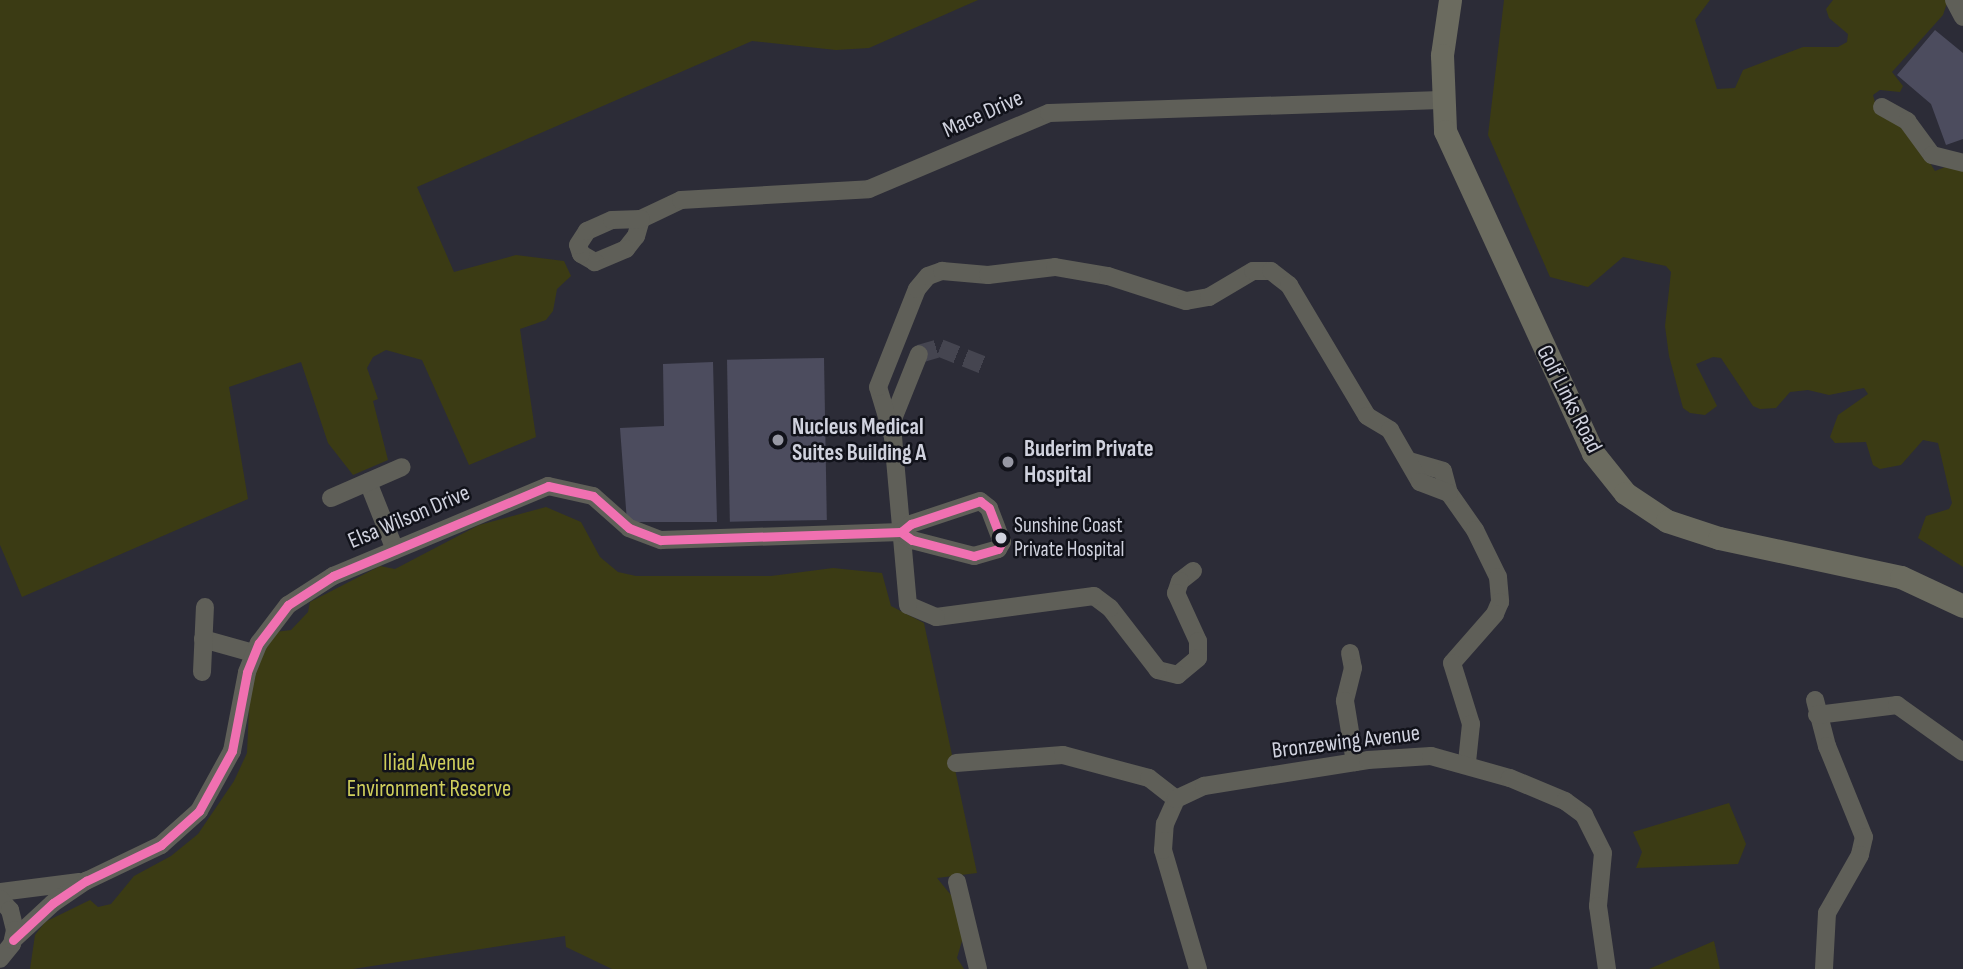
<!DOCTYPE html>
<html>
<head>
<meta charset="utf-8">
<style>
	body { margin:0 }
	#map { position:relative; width:1963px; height:969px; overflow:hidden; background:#2c2c37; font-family:"Sofia Sans Condensed",sans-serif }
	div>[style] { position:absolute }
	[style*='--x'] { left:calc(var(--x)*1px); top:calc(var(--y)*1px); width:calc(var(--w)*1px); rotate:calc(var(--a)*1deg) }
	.green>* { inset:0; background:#3b3b14 }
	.building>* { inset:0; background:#4c4c5e; transform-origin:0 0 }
	.minor-tunnel>* { height:18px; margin-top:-9px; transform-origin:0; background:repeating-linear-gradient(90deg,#454550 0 18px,transparent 0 27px) }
	.minor>* { height:18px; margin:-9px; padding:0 9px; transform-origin:9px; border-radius:9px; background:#5f5f58 }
	.major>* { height:23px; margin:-11.5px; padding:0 11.5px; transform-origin:11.5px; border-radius:11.5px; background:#6b6b5f }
	.bus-1>* { height:9px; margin:-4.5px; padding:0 4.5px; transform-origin:4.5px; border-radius:4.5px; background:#f070b1 }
	.dots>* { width:19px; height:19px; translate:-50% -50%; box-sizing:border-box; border:4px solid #11121a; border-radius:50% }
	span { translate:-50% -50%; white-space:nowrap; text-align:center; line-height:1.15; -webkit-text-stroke:5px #11121a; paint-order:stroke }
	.bus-label { font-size:21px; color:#d0d2de }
	.left { translate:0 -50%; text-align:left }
	.street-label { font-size:23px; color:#d0d2de }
	.poi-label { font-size:23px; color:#d0d2de; font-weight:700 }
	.park-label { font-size:23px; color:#cfce5b }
</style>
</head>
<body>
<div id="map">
	<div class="green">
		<div style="clip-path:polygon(0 0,978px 0,869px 48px,836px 50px,752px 41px,417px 187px,454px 272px,516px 255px,564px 261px,571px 276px,557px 289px,553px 311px,546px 320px,520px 329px,536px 437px,469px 465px,422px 360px,386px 350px,373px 357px,367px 368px,378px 399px,373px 401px,388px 460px,353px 475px,328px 443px,301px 362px,229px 387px,248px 499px,22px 597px,0 545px)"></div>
		<div style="clip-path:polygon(1504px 0,1710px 0,1695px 20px,1717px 89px,1735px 88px,1743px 70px,1803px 47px,1838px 47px,1847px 42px,1848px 34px,1829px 18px,1826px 9px,1833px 0,1948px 0,1943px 15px,1892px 72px,1903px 86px,1900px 92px,1880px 90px,1873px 95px,1876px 106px,1909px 129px,1935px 171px,1963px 160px,1963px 567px,1918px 538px,1926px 516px,1949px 509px,1952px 503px,1938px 443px,1923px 440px,1901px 465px,1880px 469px,1873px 465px,1866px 442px,1835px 443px,1830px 437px,1838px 415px,1868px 394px,1864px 388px,1829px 395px,1808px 390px,1790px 392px,1776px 408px,1760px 409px,1753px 406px,1721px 358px,1713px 357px,1696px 364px,1717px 406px,1705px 415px,1690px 413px,1683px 408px,1669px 356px,1665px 326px,1671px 272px,1666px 266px,1623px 257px,1588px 287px,1550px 277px,1488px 135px)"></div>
		<div style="clip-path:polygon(546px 507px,581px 522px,600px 557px,618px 572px,636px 576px,771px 576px,833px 568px,882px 573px,891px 606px,924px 623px,977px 873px,937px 878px,960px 906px,964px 934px,957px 958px,964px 969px,612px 969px,566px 947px,565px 936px,353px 969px,30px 969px,35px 935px,45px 922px,90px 900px,98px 907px,111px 904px,134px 876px,171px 856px,198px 834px,234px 781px,247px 753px,250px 686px,257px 660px,275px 632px,291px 630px,308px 612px,310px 602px,380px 566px,395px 569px,479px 525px)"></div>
		<div style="clip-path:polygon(1729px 803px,1746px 844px,1738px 864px,1636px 868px,1642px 852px,1633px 832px)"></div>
		<div style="clip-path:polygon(1714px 941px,1720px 969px,1649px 969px)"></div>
	</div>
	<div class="building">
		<div style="clip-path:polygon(1935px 30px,1963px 53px,1963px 139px,1946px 145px,1931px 104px,1897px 75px)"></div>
		<div style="left:824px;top:358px;width:162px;height:97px;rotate:89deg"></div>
		<div style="clip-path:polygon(713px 362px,717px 522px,627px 522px,620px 428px,664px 426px,663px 364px)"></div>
	</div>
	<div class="minor-tunnel">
		<div style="--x:919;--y:354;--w:22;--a:-16"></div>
		<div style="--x:940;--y:348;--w:52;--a:21.6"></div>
	</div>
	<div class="minor">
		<div style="--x:1954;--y:0;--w:19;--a:62"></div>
		<div style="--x:1882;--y:107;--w:29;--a:29"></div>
		<div style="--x:1907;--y:121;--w:42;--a:53.7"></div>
		<div style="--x:1932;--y:155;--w:32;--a:14"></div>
		<div style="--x:641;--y:219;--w:44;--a:-25.4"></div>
		<div style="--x:681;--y:200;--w:188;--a:-3.3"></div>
		<div style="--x:869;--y:189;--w:195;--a:-22.9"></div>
		<div style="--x:1049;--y:113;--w:392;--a:-1.9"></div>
		<div style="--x:641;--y:219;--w:18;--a:106"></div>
		<div style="--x:636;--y:236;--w:16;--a:128"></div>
		<div style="--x:626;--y:249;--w:34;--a:157"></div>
		<div style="--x:595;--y:262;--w:16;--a:-150"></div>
		<div style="--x:581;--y:254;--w:9;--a:-108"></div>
		<div style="--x:578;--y:245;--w:17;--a:-57"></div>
		<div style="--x:587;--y:231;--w:27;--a:-24"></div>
		<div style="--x:612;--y:220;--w:29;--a:-2"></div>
		<div style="--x:891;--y:424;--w:75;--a:-68.2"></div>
		<div style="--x:1409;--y:461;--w:35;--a:16"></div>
		<div style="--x:1443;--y:471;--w:23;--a:75"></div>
		<div style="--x:1449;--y:493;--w:45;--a:54.9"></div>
		<div style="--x:1475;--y:530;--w:52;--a:63.9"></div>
		<div style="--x:1498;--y:577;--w:25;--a:85"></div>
		<div style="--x:1500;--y:602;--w:13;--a:113"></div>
		<div style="--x:1495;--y:614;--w:65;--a:131.3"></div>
		<div style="--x:1452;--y:663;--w:64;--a:72.7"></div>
		<div style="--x:1471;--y:724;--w:39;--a:96"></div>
		<div style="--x:368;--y:482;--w:73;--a:68.3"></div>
		<div style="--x:331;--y:498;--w:77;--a:-23.6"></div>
		<div style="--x:1193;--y:571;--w:16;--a:142"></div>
		<div style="--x:1180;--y:581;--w:13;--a:108"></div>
		<div style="--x:1176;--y:593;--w:53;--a:65.4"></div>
		<div style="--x:1198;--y:641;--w:17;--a:90"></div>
		<div style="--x:1198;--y:658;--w:26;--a:140"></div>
		<div style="--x:1178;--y:675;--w:21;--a:-166"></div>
		<div style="--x:1158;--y:670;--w:78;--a:-127.7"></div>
		<div style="--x:1110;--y:608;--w:20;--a:-143"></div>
		<div style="--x:1094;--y:596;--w:159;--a:172.4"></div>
		<div style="--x:936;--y:617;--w:30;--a:-157"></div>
		<div style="--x:908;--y:605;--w:169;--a:-95.1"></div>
		<div style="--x:893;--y:437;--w:52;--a:-106.7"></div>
		<div style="--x:878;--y:387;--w:105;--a:-68.3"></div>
		<div style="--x:917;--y:289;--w:17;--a:-50"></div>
		<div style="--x:928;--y:276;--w:15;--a:-20"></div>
		<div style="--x:942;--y:271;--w:46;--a:5"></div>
		<div style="--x:988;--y:275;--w:67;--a:-6.8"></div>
		<div style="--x:1055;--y:267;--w:54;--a:9.6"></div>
		<div style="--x:1108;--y:276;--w:82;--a:17.8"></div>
		<div style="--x:1186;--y:301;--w:23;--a:-10"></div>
		<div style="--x:1209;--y:297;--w:51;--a:-30.6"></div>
		<div style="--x:1253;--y:271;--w:18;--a:0"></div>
		<div style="--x:1271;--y:271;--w:23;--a:38"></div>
		<div style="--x:1289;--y:285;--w:152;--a:59.2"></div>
		<div style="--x:1367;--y:416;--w:27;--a:31"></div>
		<div style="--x:1390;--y:430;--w:60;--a:60"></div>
		<div style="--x:1420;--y:482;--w:31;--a:21"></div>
		<div style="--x:203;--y:639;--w:52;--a:15.6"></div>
		<div style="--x:1350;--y:653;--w:15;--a:79"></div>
		<div style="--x:1353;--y:668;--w:34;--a:104"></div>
		<div style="--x:1345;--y:701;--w:62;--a:80.7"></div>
		<div style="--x:202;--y:672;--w:65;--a:-87.4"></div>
		<div style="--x:1815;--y:700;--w:48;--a:75.4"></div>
		<div style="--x:1827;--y:746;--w:98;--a:67.9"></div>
		<div style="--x:1864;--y:837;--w:18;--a:103"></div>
		<div style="--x:1860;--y:855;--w:67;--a:119.6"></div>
		<div style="--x:1827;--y:913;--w:56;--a:93.1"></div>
		<div style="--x:1817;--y:715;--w:81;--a:-7.1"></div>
		<div style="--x:1897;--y:705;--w:81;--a:35.5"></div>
		<div style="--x:956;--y:763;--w:107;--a:-4.3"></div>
		<div style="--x:1063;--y:755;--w:89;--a:15"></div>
		<div style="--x:1149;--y:778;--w:34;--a:38"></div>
		<div style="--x:957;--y:882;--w:89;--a:76.4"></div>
		<div style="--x:0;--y:892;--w:80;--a:-7.2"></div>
		<div style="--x:0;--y:899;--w:15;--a:48"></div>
		<div style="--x:10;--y:910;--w:21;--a:76"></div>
		<div style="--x:15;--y:930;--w:14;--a:102"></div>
		<div style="--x:12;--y:944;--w:19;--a:129"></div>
		<div style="--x:13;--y:940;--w:54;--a:-42.8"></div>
		<div style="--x:53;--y:903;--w:40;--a:-34"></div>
		<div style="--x:86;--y:881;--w:83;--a:-25.6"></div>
		<div style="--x:161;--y:845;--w:51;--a:-41.8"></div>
		<div style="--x:199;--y:811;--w:68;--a:-61.2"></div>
		<div style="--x:232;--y:751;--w:80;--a:-79.2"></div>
		<div style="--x:247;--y:672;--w:31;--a:-68"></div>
		<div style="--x:259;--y:643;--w:48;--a:-52.7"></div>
		<div style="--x:288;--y:605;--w:54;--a:-32.8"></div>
		<div style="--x:333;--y:576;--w:233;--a:-22.7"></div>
		<div style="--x:548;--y:486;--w:46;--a:12.5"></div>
		<div style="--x:593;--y:496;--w:48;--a:41.6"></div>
		<div style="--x:629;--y:528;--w:34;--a:21"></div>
		<div style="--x:661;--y:540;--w:240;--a:-1.9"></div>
		<div style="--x:901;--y:532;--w:14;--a:36"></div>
		<div style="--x:912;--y:540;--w:64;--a:14.5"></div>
		<div style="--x:974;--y:556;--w:25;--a:-16"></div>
		<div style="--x:998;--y:549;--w:8;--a:-60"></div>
		<div style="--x:1002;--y:542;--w:36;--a:-111"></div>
		<div style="--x:989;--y:508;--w:11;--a:-142"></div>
		<div style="--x:980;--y:501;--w:73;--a:161.6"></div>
		<div style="--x:911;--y:524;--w:13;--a:141"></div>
		<div style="--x:1198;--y:969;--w:124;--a:-106.4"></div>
		<div style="--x:1163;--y:850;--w:26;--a:-86"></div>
		<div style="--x:1165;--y:824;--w:27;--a:-66"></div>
		<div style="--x:1176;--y:799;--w:31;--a:-25"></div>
		<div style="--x:1204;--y:786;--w:166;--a:-9"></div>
		<div style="--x:1368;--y:760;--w:63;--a:-3.6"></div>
		<div style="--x:1431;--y:756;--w:82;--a:15.6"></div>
		<div style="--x:1510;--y:778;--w:60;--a:22.7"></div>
		<div style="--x:1565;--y:801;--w:24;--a:36"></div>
		<div style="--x:1584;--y:815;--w:42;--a:63.4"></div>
		<div style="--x:1603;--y:853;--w:53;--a:95.4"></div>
		<div style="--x:1598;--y:906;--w:64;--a:81.9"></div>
	</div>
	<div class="major">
		<div style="--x:1450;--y:0;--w:56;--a:98.3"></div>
		<div style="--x:1442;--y:55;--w:76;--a:87.7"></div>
		<div style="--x:1445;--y:131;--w:354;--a:65.3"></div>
		<div style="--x:1593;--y:453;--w:51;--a:51.3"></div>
		<div style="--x:1625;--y:493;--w:50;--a:33.7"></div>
		<div style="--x:1667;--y:521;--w:55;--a:18.1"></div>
		<div style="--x:1719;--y:538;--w:186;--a:12.1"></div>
		<div style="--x:1901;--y:577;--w:68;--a:25.1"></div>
	</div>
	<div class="bus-1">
		<div style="--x:980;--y:501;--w:11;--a:38"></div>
		<div style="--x:989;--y:508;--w:36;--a:69"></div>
		<div style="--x:1002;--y:542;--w:8;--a:120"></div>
		<div style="--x:998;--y:549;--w:25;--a:164"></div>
		<div style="--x:974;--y:556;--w:64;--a:-165.5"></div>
		<div style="--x:912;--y:540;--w:14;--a:-144"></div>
		<div style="--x:901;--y:532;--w:13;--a:-39"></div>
		<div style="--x:911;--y:524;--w:73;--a:-18.4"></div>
		<div style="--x:13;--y:940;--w:54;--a:-42.8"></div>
		<div style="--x:53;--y:903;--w:40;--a:-34"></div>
		<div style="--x:86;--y:881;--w:83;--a:-25.6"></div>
		<div style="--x:161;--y:845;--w:51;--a:-41.8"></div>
		<div style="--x:199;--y:811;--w:68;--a:-61.2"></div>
		<div style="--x:232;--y:751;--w:80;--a:-79.2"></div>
		<div style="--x:247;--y:672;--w:31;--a:-68"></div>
		<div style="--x:259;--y:643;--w:48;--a:-52.7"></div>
		<div style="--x:288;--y:605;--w:54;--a:-32.8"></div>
		<div style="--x:333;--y:576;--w:233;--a:-22.7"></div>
		<div style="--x:548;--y:486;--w:46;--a:12.5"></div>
		<div style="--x:593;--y:496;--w:48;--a:41.6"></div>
		<div style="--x:629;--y:528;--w:34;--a:21"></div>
		<div style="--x:661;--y:540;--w:240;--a:-1.9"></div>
	</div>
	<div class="dots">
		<div style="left:778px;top:440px;background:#9798a4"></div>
		<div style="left:1008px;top:462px;background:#9798a4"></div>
		<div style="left:1001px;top:538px;background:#d0d2de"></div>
	</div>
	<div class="bus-label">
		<span class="left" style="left:1014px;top:538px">Sunshine Coast<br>Private Hospital</span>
	</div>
	<div class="street-label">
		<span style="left:983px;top:114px;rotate:-24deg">Mace Drive</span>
		<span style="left:1569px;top:399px;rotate:63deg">Golf Links Road</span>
		<span style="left:409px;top:517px;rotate:-23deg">Elsa Wilson Drive</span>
		<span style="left:1346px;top:742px;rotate:-7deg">Bronzewing Avenue</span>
	</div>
	<div class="poi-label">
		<span class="left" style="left:792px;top:440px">Nucleus Medical<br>Suites Building A</span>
		<span class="left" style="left:1024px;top:462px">Buderim Private<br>Hospital</span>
	</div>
	<div class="park-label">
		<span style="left:429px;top:776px">Iliad Avenue<br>Environment Reserve</span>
	</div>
</div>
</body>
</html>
